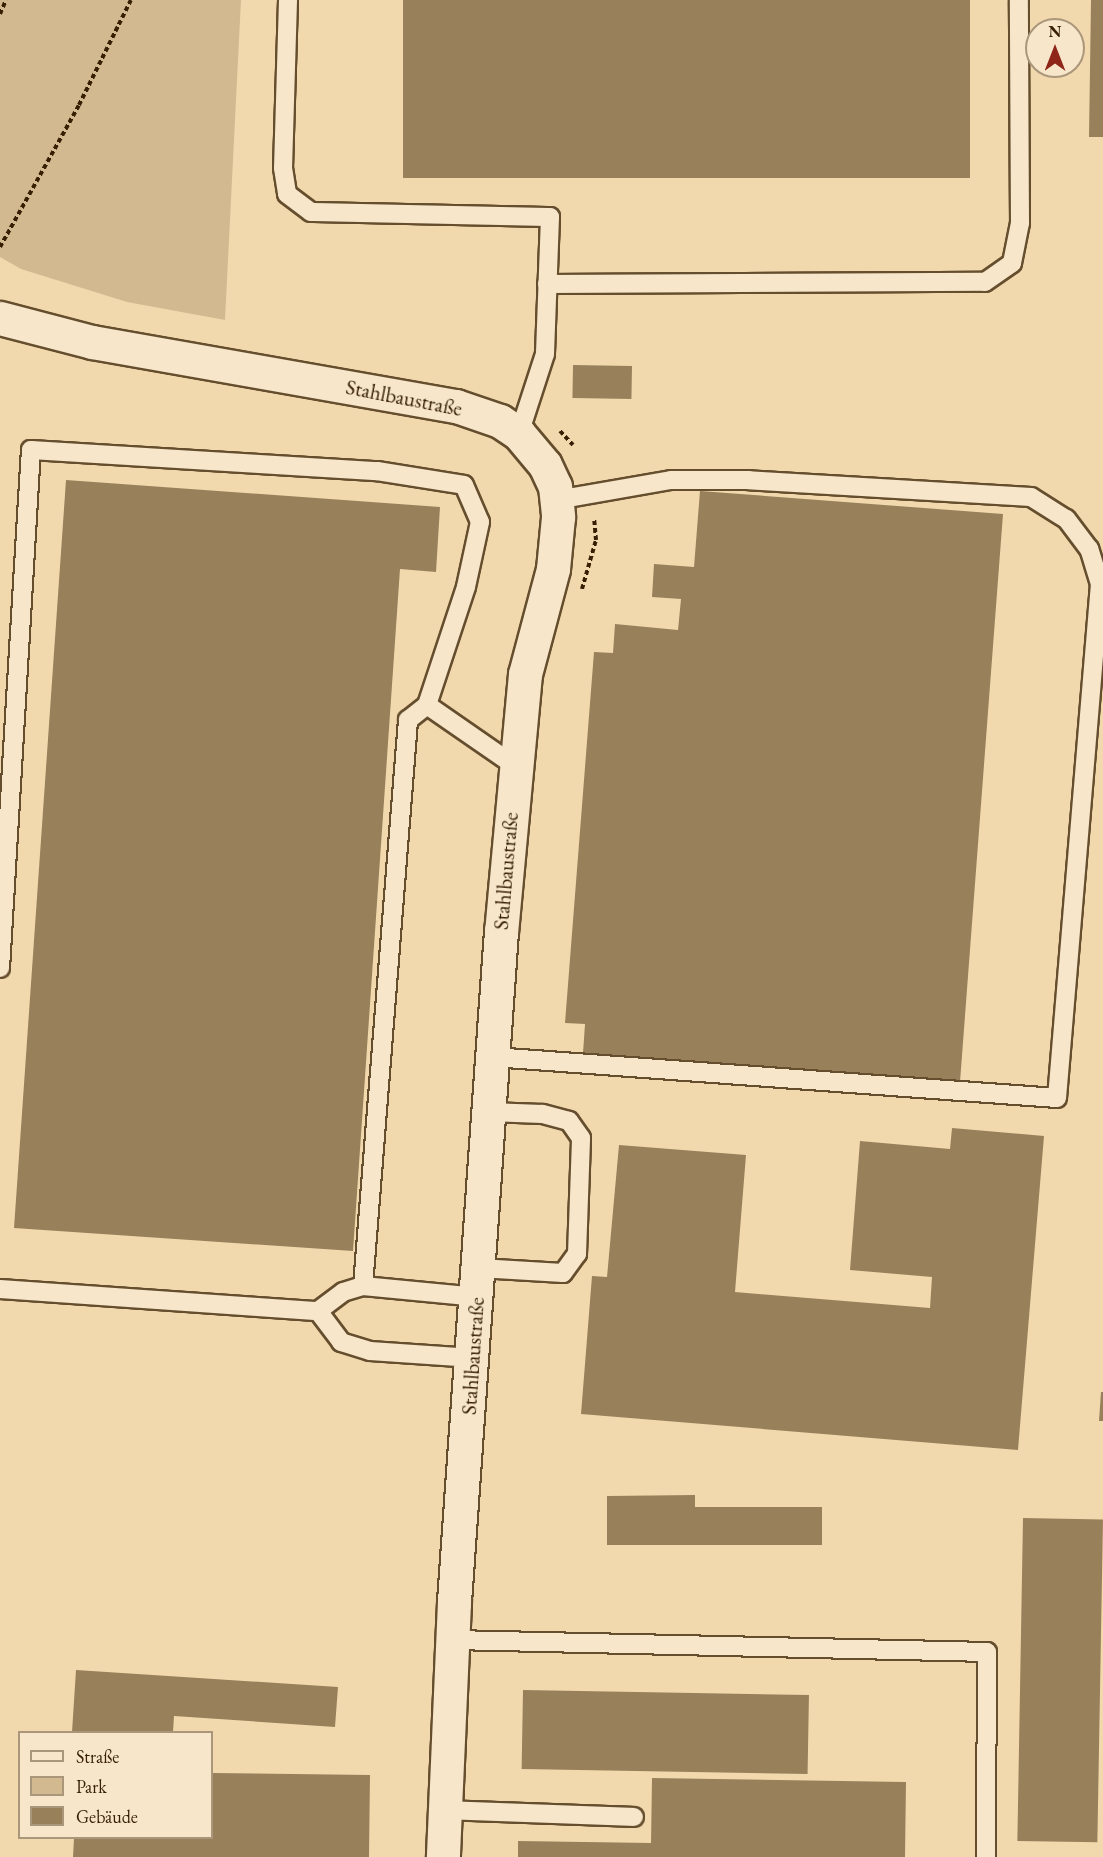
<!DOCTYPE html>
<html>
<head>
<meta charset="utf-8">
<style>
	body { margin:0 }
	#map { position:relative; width:1103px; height:1857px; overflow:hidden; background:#f2d9ad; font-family:"EB Garamond",serif }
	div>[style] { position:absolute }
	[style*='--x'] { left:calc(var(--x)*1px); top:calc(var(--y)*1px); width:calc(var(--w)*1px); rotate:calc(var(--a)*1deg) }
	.green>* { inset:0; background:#d2b990 }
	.building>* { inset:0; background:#98805b; transform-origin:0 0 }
	.path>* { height:4px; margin-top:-2px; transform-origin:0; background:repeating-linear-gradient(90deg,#361f03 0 4.5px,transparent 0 7.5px) }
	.roads { filter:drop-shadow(2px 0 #654e2e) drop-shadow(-2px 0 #654e2e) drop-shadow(0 2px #654e2e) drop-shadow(0 -2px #654e2e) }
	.lane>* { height:18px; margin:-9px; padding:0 9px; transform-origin:9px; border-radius:9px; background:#f7e6ca }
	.secondary>* { height:33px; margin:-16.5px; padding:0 16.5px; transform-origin:16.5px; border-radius:16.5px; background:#f7e6ca }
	span { translate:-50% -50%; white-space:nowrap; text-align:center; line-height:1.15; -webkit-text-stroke:4.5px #f7e6ca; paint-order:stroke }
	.street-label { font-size:21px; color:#361f03 }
	.legend { position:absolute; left:18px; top:1731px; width:195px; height:108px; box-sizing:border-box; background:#f7e6ca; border:2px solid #aa967a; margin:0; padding:8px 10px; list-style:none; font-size:18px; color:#361f03 }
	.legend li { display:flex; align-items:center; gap:12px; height:30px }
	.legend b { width:30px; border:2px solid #aa967a }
	.north { position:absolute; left:1025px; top:18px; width:60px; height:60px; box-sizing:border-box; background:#f7e6ca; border:2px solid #aa967a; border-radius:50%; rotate:0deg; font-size:16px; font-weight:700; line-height:24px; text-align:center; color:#361f03 }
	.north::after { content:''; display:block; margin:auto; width:21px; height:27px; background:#8f2418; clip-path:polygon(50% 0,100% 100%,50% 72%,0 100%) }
</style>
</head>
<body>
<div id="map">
	<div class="green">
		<div style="clip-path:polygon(0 0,241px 0,225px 320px,127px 302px,21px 269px,0 257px)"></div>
	</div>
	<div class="building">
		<div style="left:403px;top:0;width:567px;height:178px"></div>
		<div style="clip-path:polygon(1091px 0,1103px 0,1103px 137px,1089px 137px)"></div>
		<div style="left:573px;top:365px;width:59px;height:33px;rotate:1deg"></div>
		<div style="clip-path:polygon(66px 480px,440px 507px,436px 572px,400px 569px,353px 1251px,14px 1228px)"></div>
		<div style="clip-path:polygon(700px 491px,1003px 514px,960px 1082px,583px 1053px,585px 1024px,565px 1023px,594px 652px,613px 653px,615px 624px,678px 630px,681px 599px,652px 597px,654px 564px,694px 567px)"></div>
		<div style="clip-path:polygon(952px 1128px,1044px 1136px,1018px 1450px,581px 1414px,592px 1276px,607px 1277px,619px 1145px,746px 1155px,735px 1292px,930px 1308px,932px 1277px,850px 1270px,860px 1141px,950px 1149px)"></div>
		<div style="clip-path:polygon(1101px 1392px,1103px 1392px,1103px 1421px,1099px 1421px)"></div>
		<div style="clip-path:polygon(695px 1495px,695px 1507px,822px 1507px,822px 1545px,607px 1545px,607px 1496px)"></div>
		<div style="left:1023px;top:1518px;width:80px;height:323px;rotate:1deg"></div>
		<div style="clip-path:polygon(76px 1670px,338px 1687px,335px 1727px,174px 1716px,173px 1732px,72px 1732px)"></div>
		<div style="left:523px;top:1690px;width:286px;height:79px;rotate:1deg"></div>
		<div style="clip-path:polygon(212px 1773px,370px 1775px,369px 1857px,73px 1857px,74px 1838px,212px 1838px)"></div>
		<div style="clip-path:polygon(652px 1778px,906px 1782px,905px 1857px,518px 1857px,518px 1841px,651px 1843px)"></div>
	</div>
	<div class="path">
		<div style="--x:0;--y:14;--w:15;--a:-67"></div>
		<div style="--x:0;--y:247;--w:162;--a:-60.9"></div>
		<div style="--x:79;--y:105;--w:117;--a:-63.7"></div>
		<div style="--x:560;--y:431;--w:19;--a:47"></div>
		<div style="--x:582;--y:589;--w:51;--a:-74.1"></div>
		<div style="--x:596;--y:540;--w:22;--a:-95"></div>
	</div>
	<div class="roads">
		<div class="lane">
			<div style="--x:288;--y:0;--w:168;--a:91.7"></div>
			<div style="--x:283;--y:168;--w:26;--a:81"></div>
			<div style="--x:287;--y:194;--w:30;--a:37"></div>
			<div style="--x:311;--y:212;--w:239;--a:1.2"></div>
			<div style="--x:550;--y:217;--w:137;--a:92.1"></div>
			<div style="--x:545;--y:354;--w:84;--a:108"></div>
			<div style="--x:547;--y:284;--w:438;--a:-0.3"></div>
			<div style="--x:985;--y:282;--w:33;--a:-35"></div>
			<div style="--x:1012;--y:263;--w:41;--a:-78.7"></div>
			<div style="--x:1020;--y:223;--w:223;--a:-90.3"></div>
			<div style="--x:0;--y:968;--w:519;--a:-86.58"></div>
			<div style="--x:31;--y:450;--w:347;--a:3.5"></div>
			<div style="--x:377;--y:471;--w:88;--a:9.1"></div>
			<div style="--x:464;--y:485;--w:40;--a:66.6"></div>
			<div style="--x:480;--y:522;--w:66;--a:102.2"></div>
			<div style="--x:466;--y:587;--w:124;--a:108.3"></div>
			<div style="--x:427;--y:705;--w:107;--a:34.7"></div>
			<div style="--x:493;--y:1057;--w:565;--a:4.16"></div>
			<div style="--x:1057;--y:1098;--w:516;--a:-85.22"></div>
			<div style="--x:1100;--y:584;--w:37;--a:-107"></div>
			<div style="--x:1089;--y:549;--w:38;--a:-127"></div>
			<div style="--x:1066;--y:519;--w:41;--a:-147.8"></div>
			<div style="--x:1031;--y:497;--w:283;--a:-176.6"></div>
			<div style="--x:749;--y:480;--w:78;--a:180"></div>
			<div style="--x:671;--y:480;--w:117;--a:170.1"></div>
			<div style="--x:479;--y:1268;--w:84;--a:3.4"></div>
			<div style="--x:563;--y:1273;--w:24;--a:-54"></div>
			<div style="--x:577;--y:1254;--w:116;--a:-88"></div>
			<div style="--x:581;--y:1138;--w:21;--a:-125"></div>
			<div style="--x:569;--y:1121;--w:28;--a:-165"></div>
			<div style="--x:542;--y:1114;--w:53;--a:-177.8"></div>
			<div style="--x:363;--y:1286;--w:568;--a:-85.45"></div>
			<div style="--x:408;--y:720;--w:24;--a:-38"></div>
			<div style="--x:0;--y:1289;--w:319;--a:4"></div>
			<div style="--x:318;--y:1311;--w:31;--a:-37"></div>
			<div style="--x:343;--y:1292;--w:21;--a:-17"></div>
			<div style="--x:363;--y:1286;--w:115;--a:5.5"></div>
			<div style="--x:318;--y:1311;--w:39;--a:53"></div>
			<div style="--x:341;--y:1342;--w:30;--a:17"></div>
			<div style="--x:370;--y:1351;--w:103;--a:3.9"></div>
			<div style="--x:452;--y:1640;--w:535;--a:1.28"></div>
			<div style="--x:987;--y:1652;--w:205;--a:90.3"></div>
			<div style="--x:445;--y:1810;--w:189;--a:2.1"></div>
		</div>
		<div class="secondary">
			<div style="--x:0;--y:318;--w:95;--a:14.6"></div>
			<div style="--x:92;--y:342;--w:370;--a:10"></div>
			<div style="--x:456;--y:406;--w:46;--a:18.8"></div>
			<div style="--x:500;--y:421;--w:23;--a:34"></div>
			<div style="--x:519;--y:434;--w:40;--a:50"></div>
			<div style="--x:545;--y:465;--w:23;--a:65"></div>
			<div style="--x:555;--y:486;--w:31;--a:84"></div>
			<div style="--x:558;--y:517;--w:52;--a:95.5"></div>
			<div style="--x:553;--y:569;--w:109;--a:104.9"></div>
			<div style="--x:525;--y:674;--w:258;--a:95.3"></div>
			<div style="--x:501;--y:931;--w:673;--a:94.01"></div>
			<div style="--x:454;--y:1602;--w:255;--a:92.5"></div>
		</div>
	</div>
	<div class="street-label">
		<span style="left:404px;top:398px;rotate:11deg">Stahlbaustraße</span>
		<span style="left:506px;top:871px;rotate:-85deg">Stahlbaustraße</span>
		<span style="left:473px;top:1356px;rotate:-86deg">Stahlbaustraße</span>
	</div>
	<ul class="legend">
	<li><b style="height:8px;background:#f7e6ca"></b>Straße</li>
	<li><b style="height:16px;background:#d2b990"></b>Park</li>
	<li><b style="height:16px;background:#98805b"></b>Gebäude</li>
	</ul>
	<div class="north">N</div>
</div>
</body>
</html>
